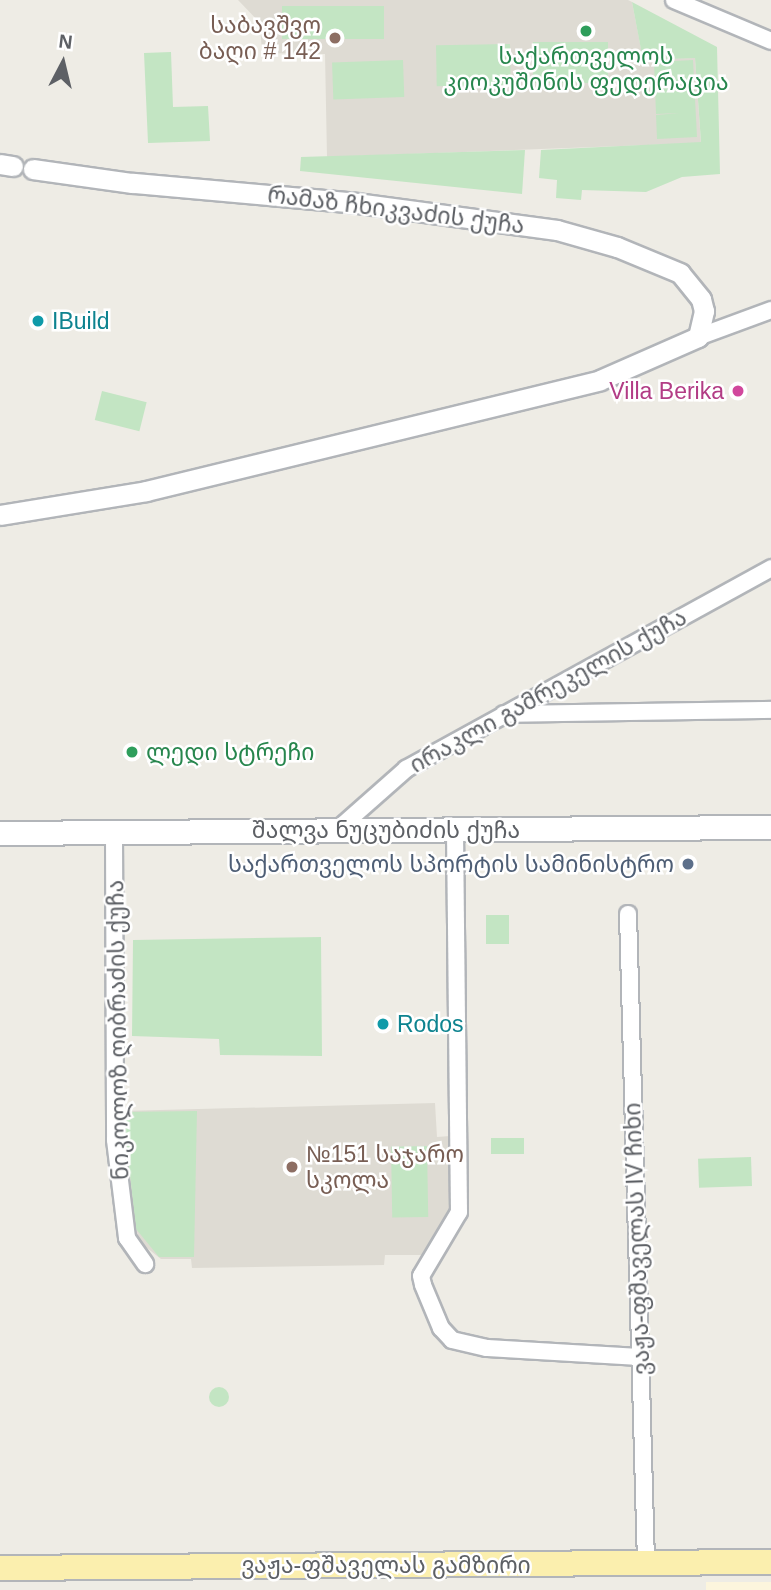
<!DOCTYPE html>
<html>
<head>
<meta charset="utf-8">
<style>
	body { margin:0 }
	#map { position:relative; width:771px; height:1590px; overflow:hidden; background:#eeece5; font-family:Arial,"Noto Sans Georgian",sans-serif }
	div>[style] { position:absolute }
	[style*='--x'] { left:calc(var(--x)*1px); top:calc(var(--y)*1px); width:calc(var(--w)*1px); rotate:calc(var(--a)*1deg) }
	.commercial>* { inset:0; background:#fcf5dd; transform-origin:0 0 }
	.education>* { inset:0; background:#dedbd3 }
	.green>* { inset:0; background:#c3e5c3; transform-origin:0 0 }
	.round { border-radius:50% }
	.roads { filter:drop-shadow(2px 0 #b2b5b9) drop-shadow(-2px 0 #b2b5b9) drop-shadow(0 2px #b2b5b9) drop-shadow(0 -2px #b2b5b9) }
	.minor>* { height:16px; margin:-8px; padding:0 8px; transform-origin:8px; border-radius:8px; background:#fff }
	.tertiary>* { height:19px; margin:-9.5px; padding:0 9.5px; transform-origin:9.5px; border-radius:9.5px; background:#fff }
	.secondary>* { height:23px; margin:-11.5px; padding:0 11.5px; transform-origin:11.5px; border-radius:11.5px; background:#fff }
	.primary>* { height:24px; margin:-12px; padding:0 12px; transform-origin:12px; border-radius:12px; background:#fbefae }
	.dots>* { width:19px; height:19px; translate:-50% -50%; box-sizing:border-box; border:4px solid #fff; border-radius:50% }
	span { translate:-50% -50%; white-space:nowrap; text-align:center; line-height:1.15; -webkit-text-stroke:5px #fff; paint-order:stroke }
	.education-label { font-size:23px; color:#785e54 }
	.right { translate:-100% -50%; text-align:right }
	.left { translate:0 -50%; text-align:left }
	.leisure-label { font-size:23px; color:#27864d }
	.street-label { font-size:23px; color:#5d6065 }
	.culture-label { font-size:23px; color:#0d838f }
	.hotel-label { font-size:23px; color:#b23c85 }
	.service-label { font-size:23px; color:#4e5e75 }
	.north { position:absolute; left:28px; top:28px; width:70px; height:70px; -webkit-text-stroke:5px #fff; paint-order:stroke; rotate:7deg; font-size:19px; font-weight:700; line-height:28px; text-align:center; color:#5d6065 }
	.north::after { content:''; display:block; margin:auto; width:24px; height:32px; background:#5d6065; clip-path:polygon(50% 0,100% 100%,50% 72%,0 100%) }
</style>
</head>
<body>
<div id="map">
	<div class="commercial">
		<div style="left:706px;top:1582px;width:65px;height:8px"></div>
	</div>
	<div class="education">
		<div style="clip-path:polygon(238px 0,628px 0,632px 2px,643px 59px,695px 58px,701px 143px,327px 157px,325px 54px,262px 53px,260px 23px)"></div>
		<div style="clip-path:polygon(435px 1103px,437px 1137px,450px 1136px,456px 1146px,457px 1199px,429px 1255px,385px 1255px,384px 1265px,192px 1268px,191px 1259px,161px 1259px,142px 1244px,135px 1229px,122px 1111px)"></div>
	</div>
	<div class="green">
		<div style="clip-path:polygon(632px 2px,717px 47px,720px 174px,682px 177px,646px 192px,582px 190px,581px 200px,556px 198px,557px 180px,539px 178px,541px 150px,701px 142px,695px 58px,643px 60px)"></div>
		<div style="left:282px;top:6px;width:102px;height:33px"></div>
		<div style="left:608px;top:42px;width:41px;height:75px;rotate:90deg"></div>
		<div style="left:510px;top:44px;width:41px;height:74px;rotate:89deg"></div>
		<div style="clip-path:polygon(171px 52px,173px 107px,208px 106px,210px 141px,148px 143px,144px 53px)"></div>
		<div style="left:403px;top:60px;width:37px;height:71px;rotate:88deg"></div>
		<div style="clip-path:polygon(693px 60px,697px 137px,657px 139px,656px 115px,680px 113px,656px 114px,654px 62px)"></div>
		<div style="clip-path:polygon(525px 150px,522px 194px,300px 171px,301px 157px)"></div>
		<div style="left:102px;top:391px;width:46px;height:30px;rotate:14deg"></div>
		<div style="left:486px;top:915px;width:23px;height:29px"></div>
		<div style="clip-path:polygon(321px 937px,322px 1056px,220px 1055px,219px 1039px,132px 1036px,133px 940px)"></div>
		<div style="clip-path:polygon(197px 1111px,194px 1257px,159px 1257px,136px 1229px,123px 1112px)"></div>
		<div style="left:491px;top:1138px;width:33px;height:16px"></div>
		<div style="left:427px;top:1146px;width:71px;height:36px;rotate:89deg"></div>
		<div style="left:751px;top:1157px;width:29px;height:53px;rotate:88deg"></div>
		<div class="round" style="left:209px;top:1387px;width:20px;height:20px"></div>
	</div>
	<div class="roads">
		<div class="minor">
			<div style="--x:674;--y:0;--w:105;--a:22.9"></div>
			<div style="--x:698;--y:337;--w:78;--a:-20.3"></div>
			<div style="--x:504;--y:714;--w:267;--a:-0.9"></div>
			<div style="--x:455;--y:830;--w:382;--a:89.4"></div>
			<div style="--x:459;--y:1212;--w:74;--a:120.7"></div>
			<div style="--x:421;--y:1276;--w:9;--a:77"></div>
			<div style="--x:423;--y:1285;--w:47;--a:67.3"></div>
			<div style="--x:441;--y:1328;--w:16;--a:47"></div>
			<div style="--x:452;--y:1340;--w:36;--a:13"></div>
			<div style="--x:487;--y:1348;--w:153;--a:3.4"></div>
			<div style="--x:336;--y:831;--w:94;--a:-41.5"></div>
			<div style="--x:406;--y:769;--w:417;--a:-28.8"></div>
			<div style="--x:114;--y:832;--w:308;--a:89.8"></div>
			<div style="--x:115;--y:1140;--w:99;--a:83"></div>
			<div style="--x:127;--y:1238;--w:32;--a:55"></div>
			<div style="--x:628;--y:914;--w:650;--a:88.41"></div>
		</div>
		<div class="tertiary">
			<div style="--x:0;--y:164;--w:13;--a:9"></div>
			<div style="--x:0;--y:515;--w:148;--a:-9.3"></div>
			<div style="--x:146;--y:491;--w:467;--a:-13.7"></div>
			<div style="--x:600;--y:380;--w:107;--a:-23.7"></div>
			<div style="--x:698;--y:337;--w:27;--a:-77"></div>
			<div style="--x:704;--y:311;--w:12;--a:-104"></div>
			<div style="--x:701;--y:299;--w:33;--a:-129"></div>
			<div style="--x:680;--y:273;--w:68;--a:-157.6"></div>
			<div style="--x:617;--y:247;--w:62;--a:-164.2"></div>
			<div style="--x:557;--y:230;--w:201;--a:-172.3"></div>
			<div style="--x:358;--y:203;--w:227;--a:-174.9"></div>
			<div style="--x:132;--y:183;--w:100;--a:-172"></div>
		</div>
		<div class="secondary">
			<div style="--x:0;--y:833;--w:771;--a:-0.45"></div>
		</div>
		<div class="primary">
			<div style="--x:0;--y:1568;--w:771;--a:-0.45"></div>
		</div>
	</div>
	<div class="dots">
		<div style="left:586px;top:31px;background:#2e9e5b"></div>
		<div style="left:335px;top:38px;background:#8d6e63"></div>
		<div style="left:38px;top:321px;background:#0f9aa8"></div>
		<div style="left:738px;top:391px;background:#d1479c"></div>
		<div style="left:132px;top:752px;background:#2e9e5b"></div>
		<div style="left:688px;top:864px;background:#5c6f8a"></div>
		<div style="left:383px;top:1024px;background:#0f9aa8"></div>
		<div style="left:292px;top:1167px;background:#8d6e63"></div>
	</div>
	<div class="education-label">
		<span class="right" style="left:321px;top:38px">საბავშვო<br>ბაღი # 142</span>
		<span class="left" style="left:306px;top:1167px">№151 საჯარო<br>სკოლა</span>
	</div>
	<div class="leisure-label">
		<span style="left:586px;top:69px">საქართველოს<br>კიოკუშინის ფედერაცია</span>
		<span class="left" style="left:146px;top:752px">ლედი სტრეჩი</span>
	</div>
	<div class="street-label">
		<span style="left:396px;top:210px;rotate:7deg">რამაზ ჩხიკვაძის ქუჩა</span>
		<span style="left:548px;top:691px;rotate:-29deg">ირაკლი გამრეკელის ქუჩა</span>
		<span style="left:386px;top:830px">შალვა ნუცუბიძის ქუჩა</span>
		<span style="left:118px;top:1030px;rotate:-91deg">ნიკოლოზ ღიბრაძის ქუჩა</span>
		<span style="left:637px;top:1239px;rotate:-92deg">ვაჟა-ფშაველას IV ჩიხი</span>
		<span style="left:386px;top:1565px">ვაჟა-ფშაველას გამზირი</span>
	</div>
	<div class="culture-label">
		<span class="left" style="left:52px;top:321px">IBuild</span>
		<span class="left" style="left:397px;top:1024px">Rodos</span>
	</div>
	<div class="hotel-label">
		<span class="right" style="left:724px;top:391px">Villa Berika</span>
	</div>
	<div class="service-label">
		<span class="right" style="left:674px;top:864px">საქართველოს სპორტის სამინისტრო</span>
	</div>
	<div class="north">N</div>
</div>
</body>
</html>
